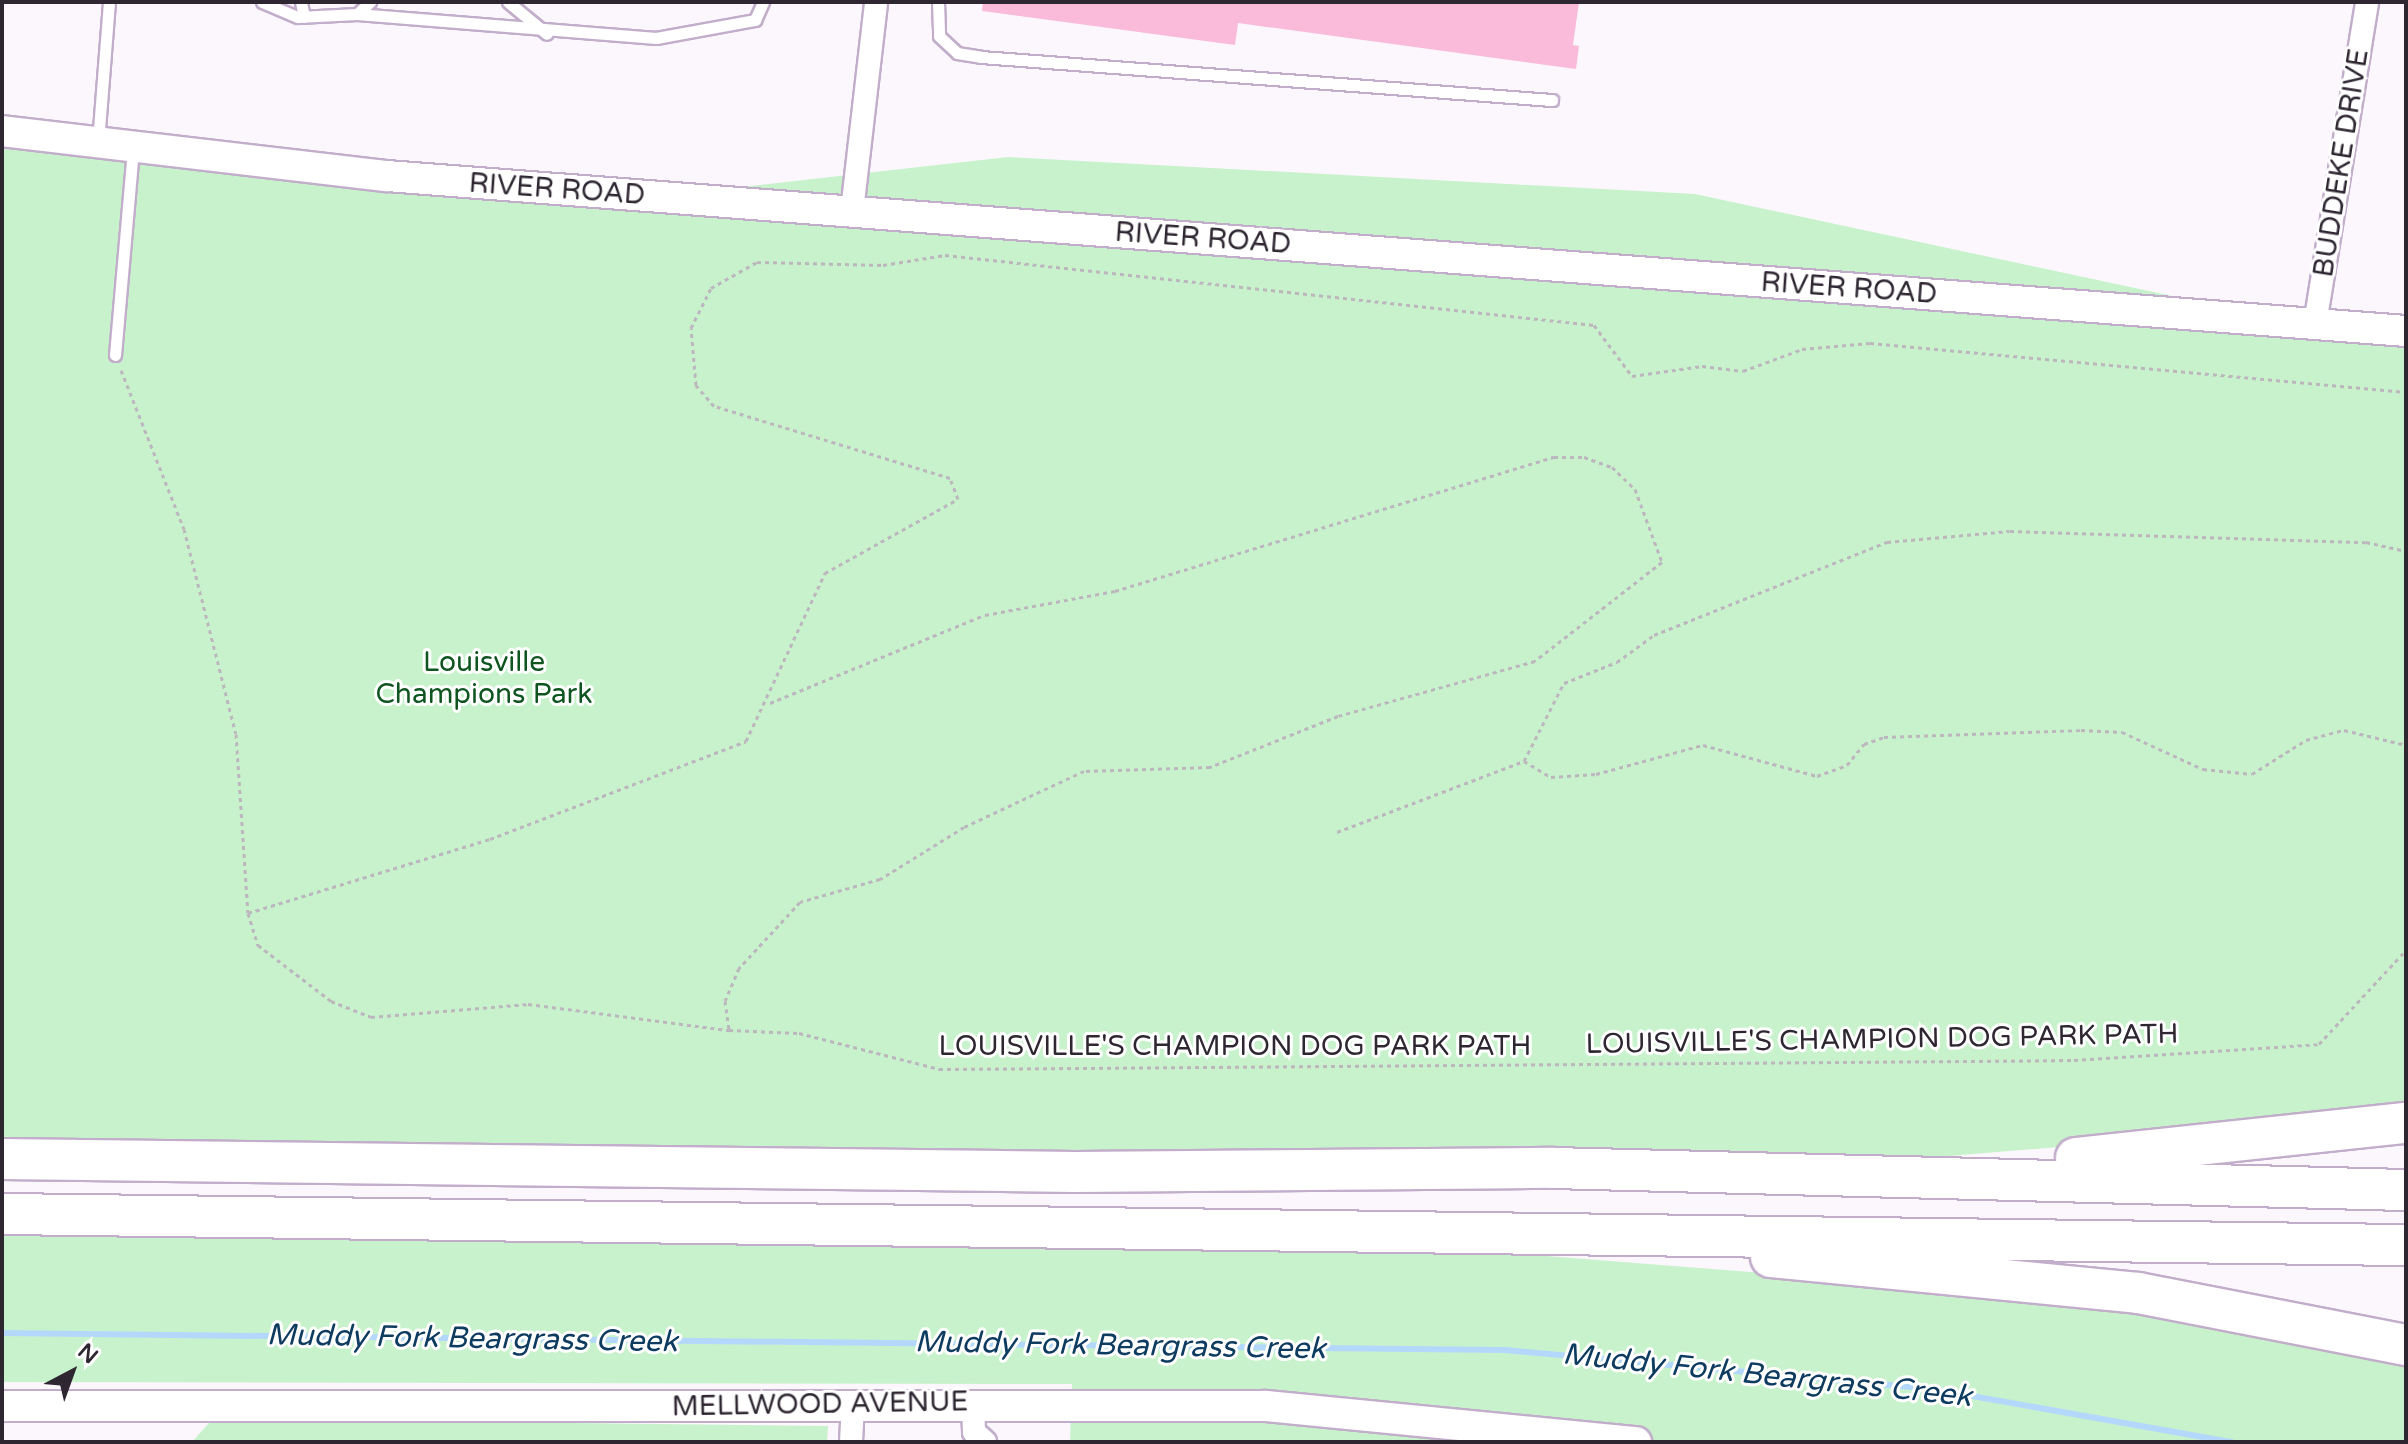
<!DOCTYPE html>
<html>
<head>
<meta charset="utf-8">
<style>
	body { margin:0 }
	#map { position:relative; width:2408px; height:1444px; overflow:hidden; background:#fbf7fd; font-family:"Varela Round",sans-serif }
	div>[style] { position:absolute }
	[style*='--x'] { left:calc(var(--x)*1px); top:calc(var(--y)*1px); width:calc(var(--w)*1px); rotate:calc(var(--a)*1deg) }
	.green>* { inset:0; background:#c8f2cb }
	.stream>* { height:6px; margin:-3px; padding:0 3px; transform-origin:3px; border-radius:3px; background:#b4d8fc }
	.building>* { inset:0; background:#fabada }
	.path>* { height:3px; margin-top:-1.5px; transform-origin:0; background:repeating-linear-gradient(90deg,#bcb7be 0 4px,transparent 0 8px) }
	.roads { filter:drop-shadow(2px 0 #c2adca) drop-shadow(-2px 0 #c2adca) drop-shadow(0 2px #c2adca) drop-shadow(0 -2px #c2adca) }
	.lane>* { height:11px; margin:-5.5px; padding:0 5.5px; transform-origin:5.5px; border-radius:5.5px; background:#fff }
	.street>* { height:22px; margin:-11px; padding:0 11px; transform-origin:11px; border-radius:11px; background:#fff }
	.secondary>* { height:30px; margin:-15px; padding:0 15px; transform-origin:15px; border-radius:15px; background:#fff }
	.highway>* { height:40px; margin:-20px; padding:0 20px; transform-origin:20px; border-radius:20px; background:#fff }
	span { translate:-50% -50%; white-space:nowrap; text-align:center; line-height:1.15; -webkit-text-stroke:6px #fff; paint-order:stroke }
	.street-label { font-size:28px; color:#2e2732 }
	.park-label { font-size:28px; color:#0e5520 }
	.water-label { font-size:30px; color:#0e3b60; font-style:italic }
	.frame { position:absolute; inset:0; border:4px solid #2e2732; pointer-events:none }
	.north { position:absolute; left:32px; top:1332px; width:80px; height:80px; -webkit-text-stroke:6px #fff; paint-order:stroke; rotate:41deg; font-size:22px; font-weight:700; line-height:32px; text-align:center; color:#2e2732 }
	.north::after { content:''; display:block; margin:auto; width:28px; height:36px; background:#2e2732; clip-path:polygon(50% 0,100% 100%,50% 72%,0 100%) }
</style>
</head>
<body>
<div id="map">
	<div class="green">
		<div style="clip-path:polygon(2px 139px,601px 203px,1008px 157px,1695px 194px,2406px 346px,2406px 1119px,1912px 1159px,2px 1145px)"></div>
		<div style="clip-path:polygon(2px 1232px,1406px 1245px,2159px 1304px,2406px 1356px,2406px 1442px,1070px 1442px,1072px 1384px,2px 1382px)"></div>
		<div style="clip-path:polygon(209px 1423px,493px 1422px,828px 1426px,827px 1442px,192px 1442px)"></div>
	</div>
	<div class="stream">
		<div style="--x:2;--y:1333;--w:1503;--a:0.65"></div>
		<div style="--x:1505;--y:1350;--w:430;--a:5.2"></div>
		<div style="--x:1933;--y:1389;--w:304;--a:10.1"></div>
	</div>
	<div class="building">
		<div style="clip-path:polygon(983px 2px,1579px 2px,1573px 45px,1579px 46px,1576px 69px,1238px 23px,1235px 45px,982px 11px)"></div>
	</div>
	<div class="path">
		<div style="--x:121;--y:370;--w:171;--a:68.4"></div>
		<div style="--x:184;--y:529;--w:211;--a:75.8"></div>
		<div style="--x:236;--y:734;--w:179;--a:86.2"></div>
		<div style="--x:248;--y:913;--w:34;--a:73"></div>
		<div style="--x:258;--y:945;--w:92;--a:37.5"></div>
		<div style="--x:331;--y:1001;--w:43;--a:21.8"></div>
		<div style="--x:371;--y:1017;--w:158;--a:-4.7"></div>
		<div style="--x:528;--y:1004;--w:203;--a:7.4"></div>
		<div style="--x:770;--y:703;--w:232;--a:-22.3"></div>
		<div style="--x:985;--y:615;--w:132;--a:-10.5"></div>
		<div style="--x:1115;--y:591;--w:459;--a:-17"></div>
		<div style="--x:1554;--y:457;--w:30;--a:0"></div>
		<div style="--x:1584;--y:457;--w:30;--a:20"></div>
		<div style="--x:1612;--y:467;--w:32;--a:44"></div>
		<div style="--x:1635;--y:489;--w:78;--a:69.7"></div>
		<div style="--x:1662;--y:562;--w:161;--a:142.1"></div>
		<div style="--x:1535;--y:661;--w:205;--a:164.4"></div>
		<div style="--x:1338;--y:716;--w:138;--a:158.3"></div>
		<div style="--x:1210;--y:767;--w:126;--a:178.2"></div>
		<div style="--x:1084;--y:771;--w:132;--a:155"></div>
		<div style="--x:964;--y:827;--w:99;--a:148.2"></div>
		<div style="--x:880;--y:879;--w:83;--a:164"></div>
		<div style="--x:800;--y:902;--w:90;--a:132.7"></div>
		<div style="--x:739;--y:968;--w:36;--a:113"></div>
		<div style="--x:725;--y:1001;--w:29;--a:82"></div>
		<div style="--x:729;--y:1030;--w:70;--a:2.5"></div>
		<div style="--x:799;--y:1033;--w:145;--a:14.4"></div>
		<div style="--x:939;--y:1069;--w:1135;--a:-0.45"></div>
		<div style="--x:2074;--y:1060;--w:246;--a:-3.7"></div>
		<div style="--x:2319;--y:1044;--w:128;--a:-47.2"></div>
		<div style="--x:1524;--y:761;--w:31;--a:31"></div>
		<div style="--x:1551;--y:777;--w:45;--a:-3.8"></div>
		<div style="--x:1596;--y:774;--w:111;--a:-15.2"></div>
		<div style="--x:1703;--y:745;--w:118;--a:15.2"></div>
		<div style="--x:1817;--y:776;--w:32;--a:-20"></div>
		<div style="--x:1847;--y:765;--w:27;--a:-51"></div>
		<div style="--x:1864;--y:744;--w:21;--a:-19"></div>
		<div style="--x:1884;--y:737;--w:197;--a:-2"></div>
		<div style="--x:2081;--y:730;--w:41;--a:2.8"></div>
		<div style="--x:2122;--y:732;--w:89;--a:24.6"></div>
		<div style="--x:2203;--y:769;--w:49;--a:5.8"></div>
		<div style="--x:2252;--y:774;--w:64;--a:-32.2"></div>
		<div style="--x:2306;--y:740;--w:39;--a:-15"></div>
		<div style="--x:2344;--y:730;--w:64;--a:13.6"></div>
		<div style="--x:1337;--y:832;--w:200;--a:-20.8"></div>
		<div style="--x:1524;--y:761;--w:88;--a:-62.9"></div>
		<div style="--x:1564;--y:683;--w:57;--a:-21.6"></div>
		<div style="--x:1617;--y:662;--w:46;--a:-36.1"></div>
		<div style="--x:1654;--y:635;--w:251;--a:-21.8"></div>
		<div style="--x:1887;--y:542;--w:123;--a:-5.1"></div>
		<div style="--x:2010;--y:531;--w:356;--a:1.8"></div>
		<div style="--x:2366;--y:542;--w:41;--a:12.7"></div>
		<div style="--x:248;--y:913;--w:253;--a:-17"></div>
		<div style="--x:490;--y:839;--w:274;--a:-20.9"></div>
		<div style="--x:746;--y:741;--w:186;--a:-64.8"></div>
		<div style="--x:825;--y:573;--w:152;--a:-29.1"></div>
		<div style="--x:958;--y:499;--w:22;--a:-111"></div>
		<div style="--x:950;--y:478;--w:247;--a:-163"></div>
		<div style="--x:714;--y:406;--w:28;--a:-131"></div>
		<div style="--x:696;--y:385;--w:57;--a:-95"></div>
		<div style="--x:691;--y:328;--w:45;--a:-63.4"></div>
		<div style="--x:711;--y:288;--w:53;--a:-29.5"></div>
		<div style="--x:757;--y:262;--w:126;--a:1.4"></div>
		<div style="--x:883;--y:265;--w:63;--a:-9.2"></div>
		<div style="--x:945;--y:255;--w:653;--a:6.16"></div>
		<div style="--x:1594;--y:325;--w:64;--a:53.3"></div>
		<div style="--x:1632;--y:376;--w:71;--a:-8.1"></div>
		<div style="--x:1702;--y:366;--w:41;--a:7"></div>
		<div style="--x:1743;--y:371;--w:63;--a:-20.4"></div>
		<div style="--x:1802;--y:349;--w:68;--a:-5"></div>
		<div style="--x:1870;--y:343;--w:538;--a:5.22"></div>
	</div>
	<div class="roads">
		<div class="lane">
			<div style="--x:262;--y:2;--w:39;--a:23"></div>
			<div style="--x:298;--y:17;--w:59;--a:-2.9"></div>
			<div style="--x:357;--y:14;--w:300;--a:4.6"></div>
			<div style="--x:656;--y:38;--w:101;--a:-10.3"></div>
			<div style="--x:755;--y:20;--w:20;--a:-66"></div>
			<div style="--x:301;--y:2;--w:15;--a:79"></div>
			<div style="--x:508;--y:2;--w:50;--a:39.4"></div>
			<div style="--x:938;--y:2;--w:34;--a:88"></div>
			<div style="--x:939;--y:36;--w:25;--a:43"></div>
			<div style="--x:957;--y:53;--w:24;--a:9"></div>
			<div style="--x:981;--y:57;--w:573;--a:4.31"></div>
			<div style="--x:357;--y:14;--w:18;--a:-43"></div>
			<div style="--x:98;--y:142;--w:140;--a:-85.5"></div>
			<div style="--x:115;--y:355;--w:205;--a:-85"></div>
		</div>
		<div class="street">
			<div style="--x:852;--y:211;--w:210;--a:-83.4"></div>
			<div style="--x:2315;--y:324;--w:326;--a:-80.8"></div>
			<div style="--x:973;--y:1403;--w:29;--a:88"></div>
			<div style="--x:974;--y:1432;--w:15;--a:42"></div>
			<div style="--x:851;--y:1442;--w:37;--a:-87"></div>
		</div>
		<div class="secondary">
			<div style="--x:2;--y:131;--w:388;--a:6.7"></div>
			<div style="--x:387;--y:176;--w:2025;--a:4.39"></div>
			<div style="--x:2;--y:1406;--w:1264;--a:0"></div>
			<div style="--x:1266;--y:1406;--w:372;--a:5.6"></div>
		</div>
		<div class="highway">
			<div style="--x:2076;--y:1158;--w:332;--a:-6.1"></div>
			<div style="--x:2;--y:1159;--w:1073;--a:0.69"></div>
			<div style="--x:1075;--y:1172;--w:478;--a:-0.5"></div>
			<div style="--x:1553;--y:1168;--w:853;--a:1.48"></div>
			<div style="--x:2;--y:1214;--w:2404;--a:0.74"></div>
			<div style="--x:1771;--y:1257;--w:369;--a:5.6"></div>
			<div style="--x:2138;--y:1293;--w:273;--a:11"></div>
		</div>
	</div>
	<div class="street-label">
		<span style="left:2341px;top:163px;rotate:-81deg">BUDDEKE DRIVE</span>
		<span style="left:557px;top:189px;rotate:4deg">RIVER ROAD</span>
		<span style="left:1203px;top:238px;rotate:4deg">RIVER ROAD</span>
		<span style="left:1849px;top:288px;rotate:4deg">RIVER ROAD</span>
		<span style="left:1882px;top:1039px;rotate:-1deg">LOUISVILLE'S CHAMPION DOG PARK PATH</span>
		<span style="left:1235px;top:1046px">LOUISVILLE'S CHAMPION DOG PARK PATH</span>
		<span style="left:820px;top:1404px;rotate:-1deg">MELLWOOD AVENUE</span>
	</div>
	<div class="park-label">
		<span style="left:484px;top:678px">Louisville<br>Champions Park</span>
	</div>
	<div class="water-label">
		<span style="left:472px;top:1339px;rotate:1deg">Muddy Fork Beargrass Creek</span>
		<span style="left:1120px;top:1346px;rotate:1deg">Muddy Fork Beargrass Creek</span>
		<span style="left:1767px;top:1376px;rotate:6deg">Muddy Fork Beargrass Creek</span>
	</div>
	<div class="frame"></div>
	<div class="north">N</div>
</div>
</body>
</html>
